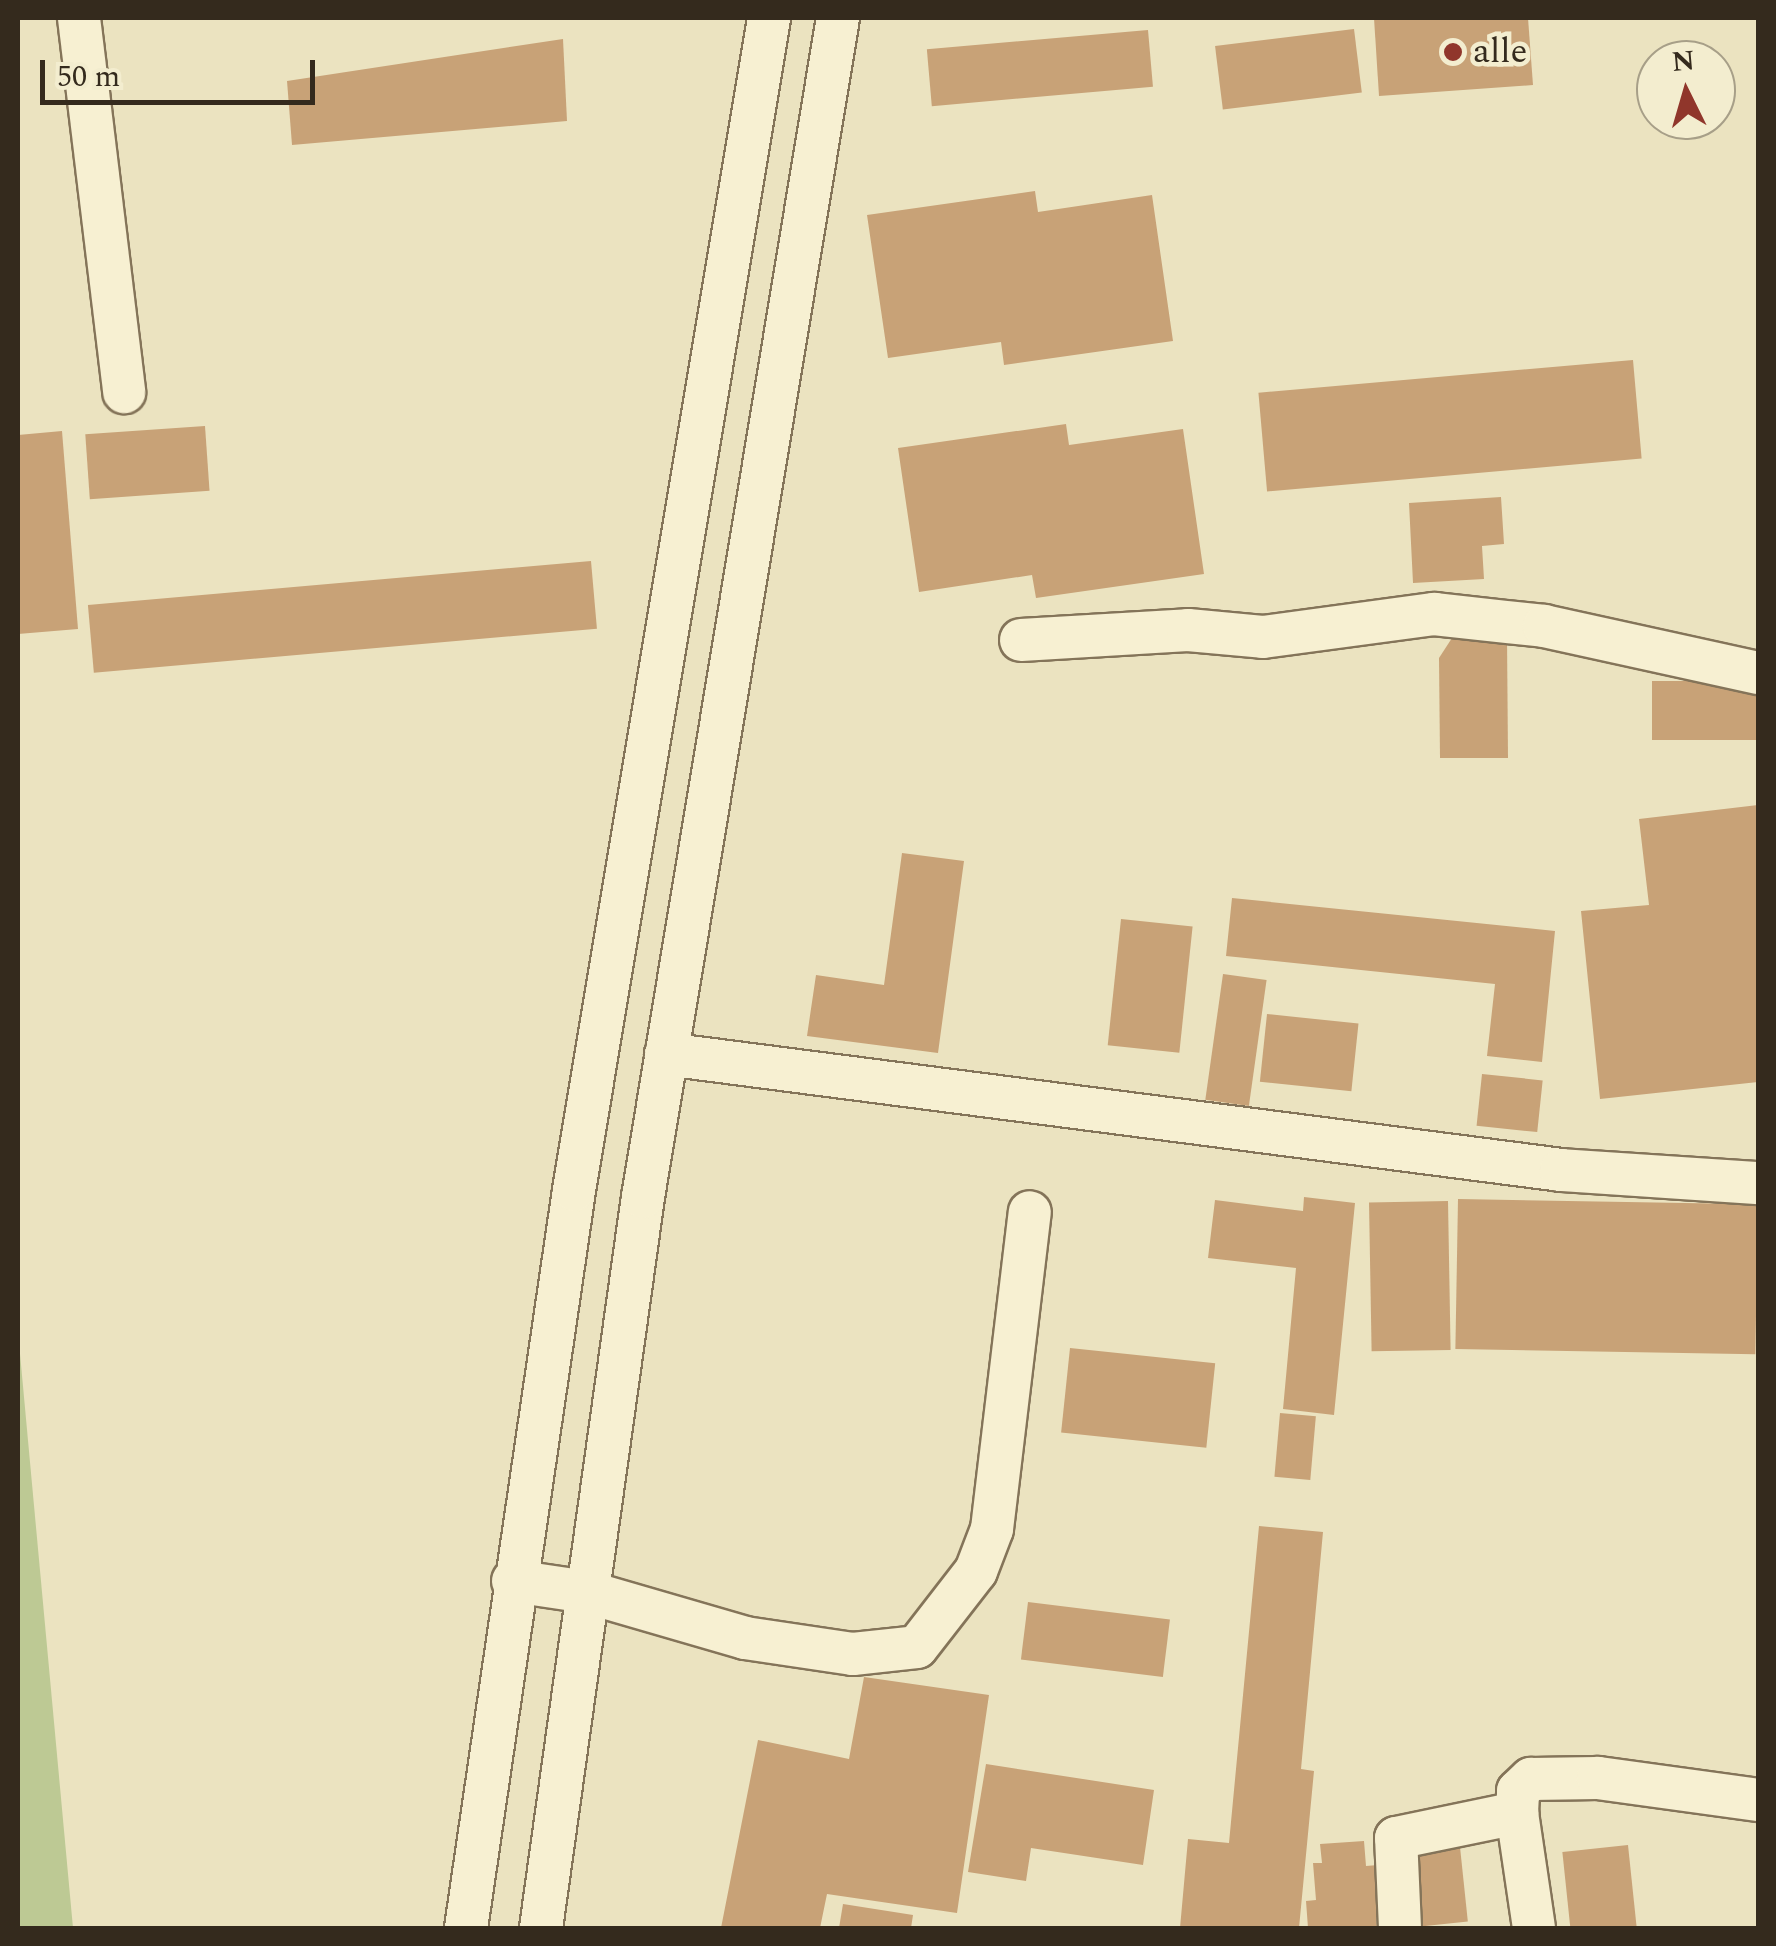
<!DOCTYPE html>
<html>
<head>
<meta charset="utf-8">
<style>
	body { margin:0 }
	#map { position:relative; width:1776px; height:1946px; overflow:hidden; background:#ebe3c0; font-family:Spectral,serif }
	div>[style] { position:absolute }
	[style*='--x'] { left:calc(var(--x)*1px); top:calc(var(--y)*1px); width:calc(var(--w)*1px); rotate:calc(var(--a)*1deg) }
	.green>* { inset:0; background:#bdc994 }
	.building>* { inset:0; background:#c8a277; transform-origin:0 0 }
	.roads { filter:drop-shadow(2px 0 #847459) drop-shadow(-2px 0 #847459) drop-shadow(0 2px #847459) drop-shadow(0 -2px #847459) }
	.minor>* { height:42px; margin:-21px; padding:0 21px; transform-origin:21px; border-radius:21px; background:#f7f0d2 }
	.dots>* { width:28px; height:28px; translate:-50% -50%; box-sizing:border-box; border:5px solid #f3edcf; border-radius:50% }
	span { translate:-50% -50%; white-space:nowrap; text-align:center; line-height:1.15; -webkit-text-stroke:9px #f3edcf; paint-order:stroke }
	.poi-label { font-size:35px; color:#342a1d }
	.left { translate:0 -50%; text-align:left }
	.frame { position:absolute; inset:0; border:20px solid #342a1d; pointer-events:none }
	.north { position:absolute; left:1636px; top:40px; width:100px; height:100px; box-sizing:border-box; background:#f3edcf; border:2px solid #a79f88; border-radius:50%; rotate:355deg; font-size:28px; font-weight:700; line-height:40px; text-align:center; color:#342a1d }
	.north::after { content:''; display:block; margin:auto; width:35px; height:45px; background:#90362b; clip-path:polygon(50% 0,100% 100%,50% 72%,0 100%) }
	.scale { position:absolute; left:40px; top:60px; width:275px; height:45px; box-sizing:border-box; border:5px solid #342a1d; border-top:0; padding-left:12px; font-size:30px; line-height:35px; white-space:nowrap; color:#342a1d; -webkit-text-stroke:8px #f3edcf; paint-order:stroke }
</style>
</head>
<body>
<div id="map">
	<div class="green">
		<div style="clip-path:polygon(18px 1332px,73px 1928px,18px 1928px)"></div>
	</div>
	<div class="building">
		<div style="clip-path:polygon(1374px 18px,1528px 18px,1533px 85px,1379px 96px)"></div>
		<div style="left:1354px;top:29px;width:64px;height:140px;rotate:83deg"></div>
		<div style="left:1148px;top:30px;width:57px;height:222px;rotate:85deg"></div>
		<div style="clip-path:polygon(563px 39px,567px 121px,292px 145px,287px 81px)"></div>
		<div style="clip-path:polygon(1035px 191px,1038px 212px,1152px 195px,1173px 341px,1004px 365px,1001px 342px,888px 358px,867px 215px)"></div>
		<div style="left:1633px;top:360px;width:99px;height:376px;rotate:85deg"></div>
		<div style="clip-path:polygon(1066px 424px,1069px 445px,1183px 429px,1204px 574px,1036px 598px,1032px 575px,919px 592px,898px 448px)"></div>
		<div style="left:205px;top:426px;width:65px;height:120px;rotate:86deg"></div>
		<div style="clip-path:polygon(62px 431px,78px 629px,18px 634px,18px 435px)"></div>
		<div style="clip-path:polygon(1501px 497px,1504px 544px,1482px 546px,1484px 579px,1413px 583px,1409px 503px)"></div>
		<div style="left:591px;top:561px;width:68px;height:505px;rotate:85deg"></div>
		<div style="clip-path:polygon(1507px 637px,1508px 758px,1440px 758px,1439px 658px,1452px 638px)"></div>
		<div style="left:1758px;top:681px;width:59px;height:106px;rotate:90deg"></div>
		<div style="clip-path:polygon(1758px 805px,1758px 1082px,1600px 1099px,1581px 911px,1649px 905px,1639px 819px)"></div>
		<div style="clip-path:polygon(902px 853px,964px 861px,938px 1053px,807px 1036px,816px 975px,884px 985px)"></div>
		<div style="clip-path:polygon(1232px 898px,1555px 931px,1542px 1062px,1487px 1056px,1495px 984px,1226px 956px)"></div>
		<div style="left:1121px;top:919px;width:72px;height:127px;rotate:6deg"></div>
		<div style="left:1223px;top:974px;width:44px;height:127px;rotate:8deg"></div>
		<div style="left:1267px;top:1014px;width:92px;height:68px;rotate:6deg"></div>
		<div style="left:1482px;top:1074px;width:61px;height:52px;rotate:6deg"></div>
		<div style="clip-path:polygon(1304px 1197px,1355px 1203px,1334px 1415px,1283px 1409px,1296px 1268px,1208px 1258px,1215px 1200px,1303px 1211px)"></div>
		<div style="left:1458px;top:1199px;width:300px;height:150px;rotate:1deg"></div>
		<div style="left:1448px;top:1201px;width:149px;height:79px;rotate:89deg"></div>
		<div style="left:1070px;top:1348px;width:146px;height:85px;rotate:6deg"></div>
		<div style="left:1280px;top:1413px;width:36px;height:64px;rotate:5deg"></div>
		<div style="clip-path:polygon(1259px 1526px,1323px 1532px,1301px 1769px,1314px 1771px,1299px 1928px,1180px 1928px,1188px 1839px,1229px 1843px)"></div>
		<div style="left:1028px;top:1602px;width:143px;height:58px;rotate:7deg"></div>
		<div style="clip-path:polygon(864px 1677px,989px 1695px,957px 1913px,827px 1894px,820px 1928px,721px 1928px,758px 1740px,849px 1759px)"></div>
		<div style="clip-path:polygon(986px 1764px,1154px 1790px,1143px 1865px,1031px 1848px,1026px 1881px,968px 1872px)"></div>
		<div style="clip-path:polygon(1364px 1841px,1366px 1866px,1390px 1864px,1395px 1915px,1376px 1917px,1377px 1928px,1308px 1928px,1306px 1901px,1316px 1900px,1313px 1863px,1322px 1863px,1320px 1844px)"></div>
		<div style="left:1628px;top:1845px;width:83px;height:66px;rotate:84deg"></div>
		<div style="left:1460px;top:1847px;width:75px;height:50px;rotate:84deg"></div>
		<div style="clip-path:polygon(843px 1904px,913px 1915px,911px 1928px,839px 1928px)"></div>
	</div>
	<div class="roads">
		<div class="minor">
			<div style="--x:79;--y:18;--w:377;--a:83.1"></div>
			<div style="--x:1021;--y:640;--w:167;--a:-3.4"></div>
			<div style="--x:1188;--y:630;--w:75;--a:5.3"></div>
			<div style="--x:1263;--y:637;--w:173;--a:-7.7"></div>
			<div style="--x:1434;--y:614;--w:111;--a:6.2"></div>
			<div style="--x:1544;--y:626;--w:219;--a:12.4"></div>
			<div style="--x:666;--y:1054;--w:902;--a:7.38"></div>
			<div style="--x:1561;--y:1170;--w:197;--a:3.8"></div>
			<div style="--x:513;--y:1581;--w:75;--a:8.5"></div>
			<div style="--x:587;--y:1592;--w:165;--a:16.2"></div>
			<div style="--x:745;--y:1638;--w:109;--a:8.4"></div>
			<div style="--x:853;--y:1654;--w:64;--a:-6.2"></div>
			<div style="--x:917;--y:1647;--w:96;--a:-52.2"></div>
			<div style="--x:976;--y:1571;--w:45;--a:-69.1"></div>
			<div style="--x:992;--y:1529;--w:319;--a:-83.2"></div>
			<div style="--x:466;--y:1928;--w:746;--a:-81.67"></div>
			<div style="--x:574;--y:1190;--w:1188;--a:-80.55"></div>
			<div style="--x:541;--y:1928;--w:738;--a:-82.06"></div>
			<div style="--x:643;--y:1197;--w:1195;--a:-80.61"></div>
			<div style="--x:1400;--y:1928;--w:90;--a:-92.5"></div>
			<div style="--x:1396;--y:1838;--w:124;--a:-11.7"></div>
			<div style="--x:1534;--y:1928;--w:116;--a:-98.4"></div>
			<div style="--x:1517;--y:1813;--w:22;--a:-87"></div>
			<div style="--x:1518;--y:1791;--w:18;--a:-43"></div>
			<div style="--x:1531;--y:1779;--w:67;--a:-0.9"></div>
			<div style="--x:1598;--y:1778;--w:162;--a:7.8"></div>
		</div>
	</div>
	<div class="dots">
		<div style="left:1453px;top:52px;background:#90362b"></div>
	</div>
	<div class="poi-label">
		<span class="left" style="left:1473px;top:52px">alle</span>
	</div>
	<div class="frame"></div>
	<div class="north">N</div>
	<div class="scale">50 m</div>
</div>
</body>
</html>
